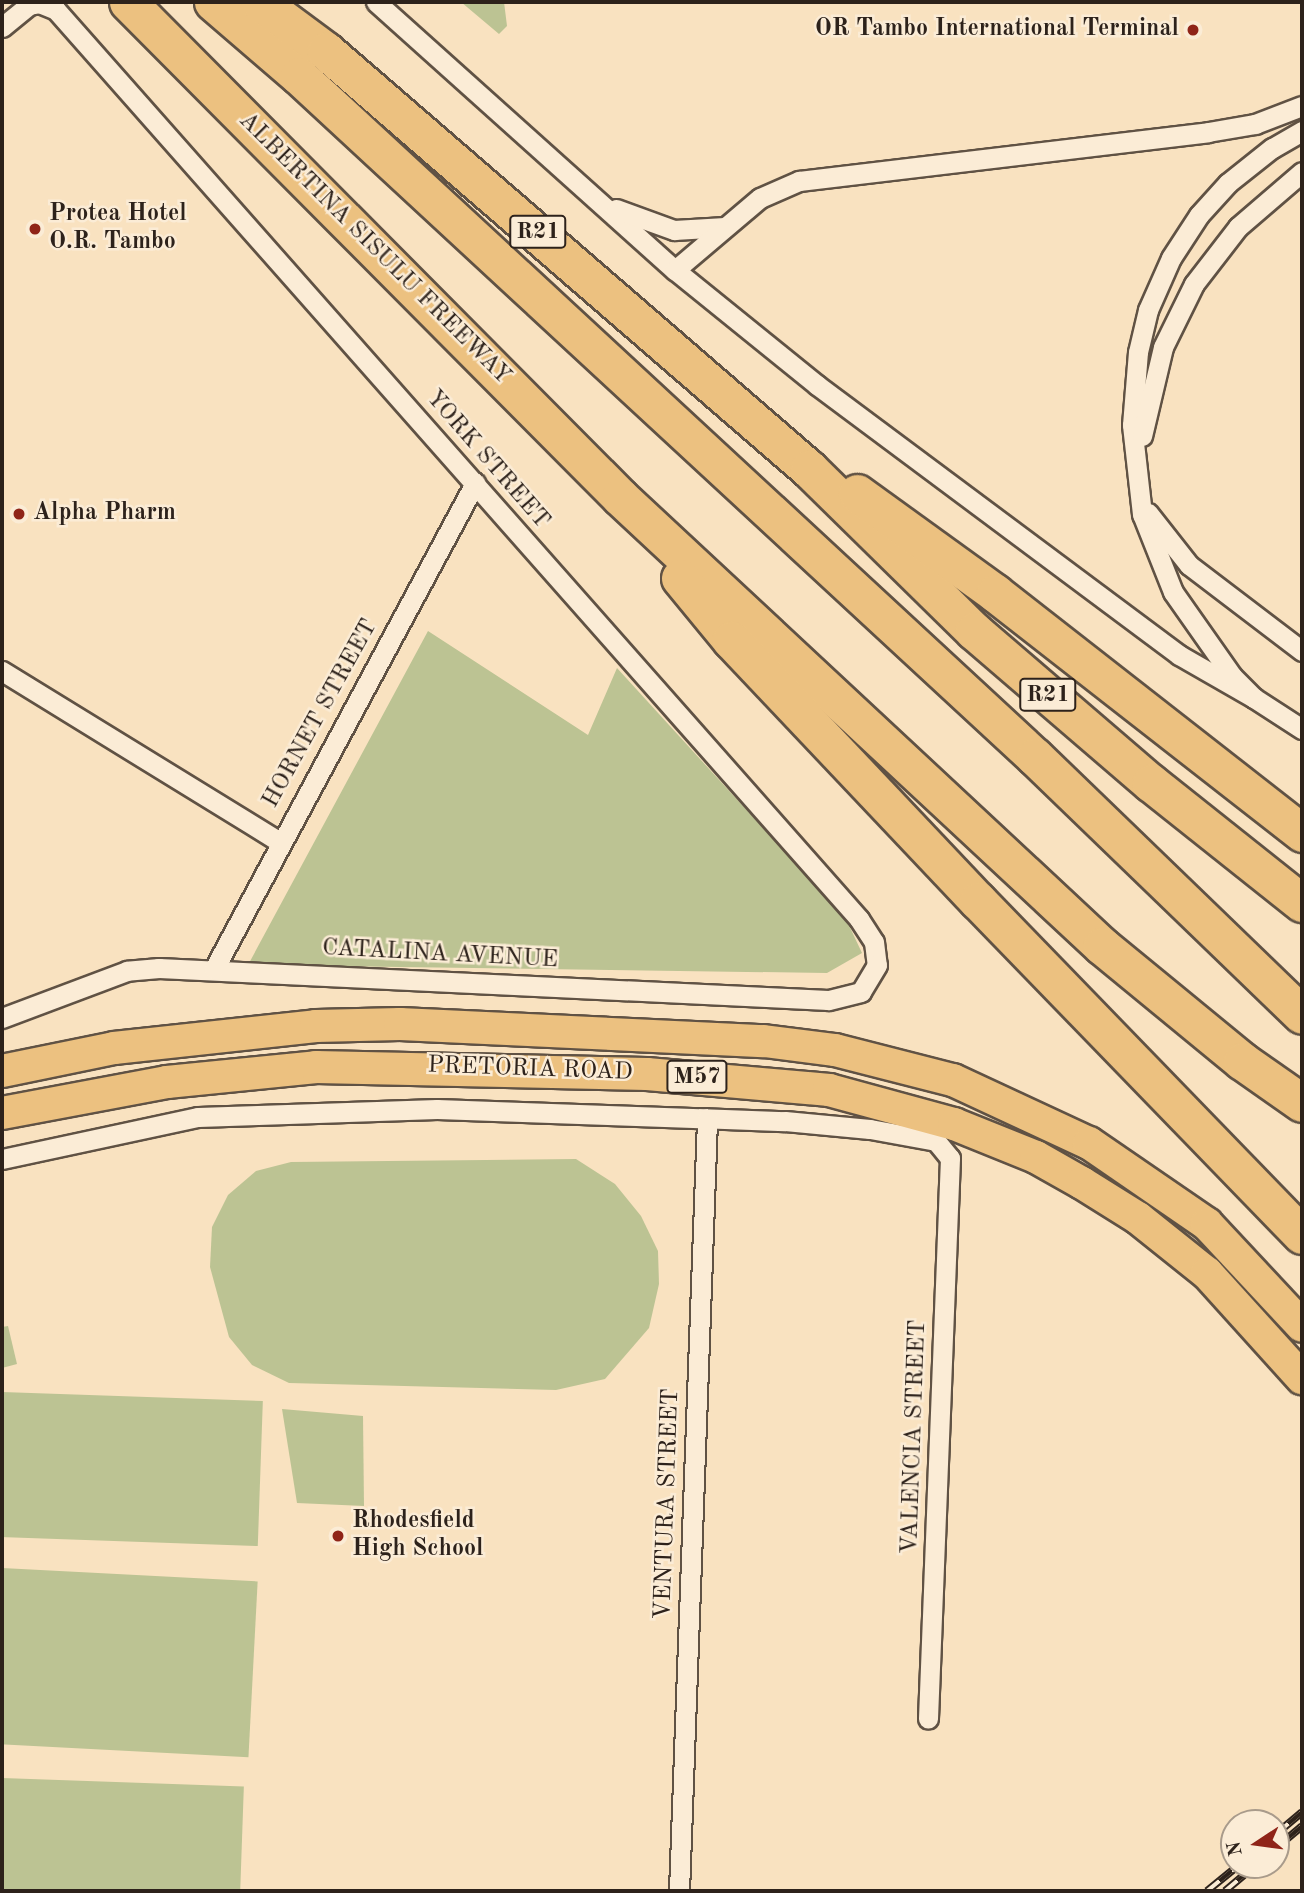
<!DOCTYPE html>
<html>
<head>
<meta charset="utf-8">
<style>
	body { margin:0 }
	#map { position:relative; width:1304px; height:1893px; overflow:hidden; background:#f9e2c0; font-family:"Old Standard TT",serif }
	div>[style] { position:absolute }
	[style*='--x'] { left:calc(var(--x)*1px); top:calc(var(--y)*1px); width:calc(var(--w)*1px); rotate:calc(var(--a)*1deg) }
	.green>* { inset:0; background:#bcc393; transform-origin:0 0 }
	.roads { filter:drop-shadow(2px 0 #605244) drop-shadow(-2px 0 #605244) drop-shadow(0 2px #605244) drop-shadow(0 -2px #605244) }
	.street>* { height:19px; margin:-9.5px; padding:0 9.5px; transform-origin:9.5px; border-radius:9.5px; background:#fbecd6 }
	.primary>* { height:32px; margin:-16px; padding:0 16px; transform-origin:16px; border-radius:16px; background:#ecc180 }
	.highway>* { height:37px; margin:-18.5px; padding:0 18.5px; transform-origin:18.5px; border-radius:18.5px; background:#ecc180 }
	.rail>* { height:8px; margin-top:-4px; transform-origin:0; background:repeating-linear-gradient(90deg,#fbecd6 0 16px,#2d221b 0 32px); box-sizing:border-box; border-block:2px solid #2d221b }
	.dots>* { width:19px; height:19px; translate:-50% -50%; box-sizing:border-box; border:4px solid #fbecd6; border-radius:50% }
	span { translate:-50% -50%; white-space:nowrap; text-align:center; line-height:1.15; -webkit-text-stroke:5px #fbecd6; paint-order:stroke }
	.shield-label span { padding:2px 5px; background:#fbecd6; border:2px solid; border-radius:5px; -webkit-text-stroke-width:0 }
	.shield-label { font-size:23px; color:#2d221b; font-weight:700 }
	.poi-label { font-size:24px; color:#2d221b; font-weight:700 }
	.right { translate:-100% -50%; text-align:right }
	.left { translate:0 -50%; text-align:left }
	.street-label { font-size:24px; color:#2d221b }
	.frame { position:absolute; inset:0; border:4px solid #2d221b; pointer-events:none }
	.north { position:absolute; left:1220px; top:1809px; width:70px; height:70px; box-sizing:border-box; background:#fbecd6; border:2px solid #a99b8b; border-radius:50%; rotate:257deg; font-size:19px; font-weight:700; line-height:28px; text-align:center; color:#2d221b }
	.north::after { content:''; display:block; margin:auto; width:24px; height:32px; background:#8f2418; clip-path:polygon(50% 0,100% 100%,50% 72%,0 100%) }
</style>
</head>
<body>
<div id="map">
	<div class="green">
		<div style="clip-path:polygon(461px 2px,504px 2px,507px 26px,499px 34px)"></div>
		<div style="clip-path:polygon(428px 631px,588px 735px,617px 668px,846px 919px,862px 953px,827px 973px,248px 965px)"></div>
		<div style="clip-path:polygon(576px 1159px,615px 1184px,641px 1216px,658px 1251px,659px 1284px,649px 1328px,605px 1379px,556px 1390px,289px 1383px,252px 1365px,229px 1337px,210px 1267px,212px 1227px,228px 1195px,256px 1171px,291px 1162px)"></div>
		<div style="clip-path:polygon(8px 1326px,17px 1364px,2px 1368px,2px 1327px)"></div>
		<div style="left:2px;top:1392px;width:261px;height:145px;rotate:2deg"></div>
		<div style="clip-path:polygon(282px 1409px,363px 1416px,364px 1506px,297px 1503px)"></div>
		<div style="left:2px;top:1568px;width:256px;height:176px;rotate:3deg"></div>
		<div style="left:2px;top:1778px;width:242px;height:113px;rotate:2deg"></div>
	</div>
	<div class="roads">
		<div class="street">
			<div style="--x:376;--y:2;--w:402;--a:41.9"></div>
			<div style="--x:675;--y:270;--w:183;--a:39"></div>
			<div style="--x:817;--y:385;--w:452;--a:36.7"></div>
			<div style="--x:1179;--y:655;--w:86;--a:29.8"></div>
			<div style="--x:2;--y:27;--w:35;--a:-39"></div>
			<div style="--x:29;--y:5;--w:10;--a:-11"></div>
			<div style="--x:39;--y:3;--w:18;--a:22"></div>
			<div style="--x:56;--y:10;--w:1213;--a:48.54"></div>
			<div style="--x:859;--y:919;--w:27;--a:57"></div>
			<div style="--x:874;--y:942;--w:23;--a:83"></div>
			<div style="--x:877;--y:965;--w:31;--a:121"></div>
			<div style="--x:861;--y:992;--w:34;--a:166"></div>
			<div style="--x:828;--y:1000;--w:670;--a:-177.26"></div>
			<div style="--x:159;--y:968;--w:32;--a:175"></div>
			<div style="--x:127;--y:971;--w:134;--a:159.4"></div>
			<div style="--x:1302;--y:131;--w:34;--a:150"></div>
			<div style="--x:1272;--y:148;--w:56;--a:141.5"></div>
			<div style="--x:1228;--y:183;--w:43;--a:132.2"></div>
			<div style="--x:1199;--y:215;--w:51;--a:123.1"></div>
			<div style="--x:1171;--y:258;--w:57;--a:113.9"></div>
			<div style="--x:1148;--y:310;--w:43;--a:103.4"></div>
			<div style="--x:1138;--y:352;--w:73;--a:94.7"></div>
			<div style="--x:1132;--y:425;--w:90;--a:83.6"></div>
			<div style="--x:1142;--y:514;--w:84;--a:68.3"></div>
			<div style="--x:1173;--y:592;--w:103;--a:54.9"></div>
			<div style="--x:1232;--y:676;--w:31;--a:45"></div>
			<div style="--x:1254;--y:698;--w:57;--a:32.9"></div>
			<div style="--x:616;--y:209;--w:62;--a:19.9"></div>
			<div style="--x:674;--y:230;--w:51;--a:-3.4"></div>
			<div style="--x:675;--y:270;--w:111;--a:-40.3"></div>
			<div style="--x:760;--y:198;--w:43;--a:-23.6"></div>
			<div style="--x:799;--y:181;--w:412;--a:-6.8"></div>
			<div style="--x:1208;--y:132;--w:48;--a:-9.7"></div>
			<div style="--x:1255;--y:124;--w:50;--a:-21"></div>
			<div style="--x:1142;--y:436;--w:91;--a:-76.7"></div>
			<div style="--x:1163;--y:347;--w:70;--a:-63.8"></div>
			<div style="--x:1194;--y:284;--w:72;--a:-52.3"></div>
			<div style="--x:1238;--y:227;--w:84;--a:-40.7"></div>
			<div style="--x:1148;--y:513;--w:66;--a:51.7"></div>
			<div style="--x:1189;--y:565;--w:142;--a:37.3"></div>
			<div style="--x:2;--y:671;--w:326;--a:31.6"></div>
			<div style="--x:214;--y:969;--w:552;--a:-61.76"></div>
			<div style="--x:2;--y:1159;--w:200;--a:-12.1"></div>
			<div style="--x:198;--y:1117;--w:239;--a:-1.9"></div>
			<div style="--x:437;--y:1109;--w:348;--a:2"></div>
			<div style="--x:785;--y:1121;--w:85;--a:5.4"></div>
			<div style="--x:870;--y:1129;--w:67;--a:10.3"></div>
			<div style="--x:936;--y:1141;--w:22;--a:51"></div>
			<div style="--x:950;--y:1158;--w:561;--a:92.25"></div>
			<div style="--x:679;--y:1891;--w:773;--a:-87.92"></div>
		</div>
		<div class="primary">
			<div style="--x:2;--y:1071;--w:114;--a:-11.6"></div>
			<div style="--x:114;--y:1048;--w:203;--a:-6.2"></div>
			<div style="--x:316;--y:1026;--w:84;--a:-1.4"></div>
			<div style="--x:400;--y:1024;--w:364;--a:2.7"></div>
			<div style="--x:764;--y:1041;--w:72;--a:7.2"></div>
			<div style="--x:835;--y:1050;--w:122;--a:14.3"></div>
			<div style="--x:953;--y:1080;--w:150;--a:24.9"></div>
			<div style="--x:1089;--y:1143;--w:143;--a:34.5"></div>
			<div style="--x:1207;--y:1224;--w:139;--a:47"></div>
			<div style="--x:2;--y:1113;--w:168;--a:-10.6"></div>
			<div style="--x:167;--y:1082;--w:150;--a:-5.7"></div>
			<div style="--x:316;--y:1067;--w:331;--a:1.2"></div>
			<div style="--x:647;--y:1074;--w:183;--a:5"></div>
			<div style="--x:829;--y:1090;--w:130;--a:15.2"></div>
			<div style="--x:954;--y:1124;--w:88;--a:21.9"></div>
			<div style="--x:1036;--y:1157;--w:53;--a:29.5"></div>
			<div style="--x:1082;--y:1183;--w:66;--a:32"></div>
			<div style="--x:1138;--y:1218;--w:88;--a:38.6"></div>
			<div style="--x:1207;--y:1273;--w:142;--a:47.9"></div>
		</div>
		<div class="highway">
			<div style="--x:128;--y:2;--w:698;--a:45.17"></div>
			<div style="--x:620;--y:497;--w:659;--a:42.97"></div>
			<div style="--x:1102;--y:946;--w:181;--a:39.4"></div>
			<div style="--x:1242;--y:1061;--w:73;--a:35"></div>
			<div style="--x:213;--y:2;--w:113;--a:40.7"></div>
			<div style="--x:299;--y:76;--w:1003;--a:42.78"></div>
			<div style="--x:1035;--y:757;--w:371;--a:44"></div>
			<div style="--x:260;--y:2;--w:82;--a:36.6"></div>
			<div style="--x:326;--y:51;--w:639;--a:40.87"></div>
			<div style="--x:809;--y:469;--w:231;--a:44.5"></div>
			<div style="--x:974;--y:631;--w:233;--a:40.7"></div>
			<div style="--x:1151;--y:783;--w:193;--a:38.5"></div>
			<div style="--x:857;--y:493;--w:170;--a:35.9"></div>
			<div style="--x:995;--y:593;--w:390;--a:38"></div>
			<div style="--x:680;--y:578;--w:80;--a:50.6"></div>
			<div style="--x:731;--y:640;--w:359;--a:46.6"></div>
			<div style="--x:978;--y:901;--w:465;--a:45.9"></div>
		</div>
	</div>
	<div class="rail">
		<div style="--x:1276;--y:1834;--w:34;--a:-40"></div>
		<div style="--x:1276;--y:1848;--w:34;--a:-40"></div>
		<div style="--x:1207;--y:1891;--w:41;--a:-39.1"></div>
		<div style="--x:1225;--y:1891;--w:40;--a:-40"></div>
	</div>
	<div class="dots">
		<div style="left:1193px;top:30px;background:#8f2418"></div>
		<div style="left:35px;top:229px;background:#8f2418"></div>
		<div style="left:19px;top:514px;background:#8f2418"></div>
		<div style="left:338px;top:1536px;background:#8f2418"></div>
	</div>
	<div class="shield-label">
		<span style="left:538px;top:232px">R21</span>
		<span style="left:1048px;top:695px">R21</span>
		<span style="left:697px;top:1077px">M57</span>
	</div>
	<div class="poi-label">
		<span class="right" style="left:1179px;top:30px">OR Tambo International Terminal</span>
		<span class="left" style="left:49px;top:229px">Protea Hotel<br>O.R. Tambo</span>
		<span class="left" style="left:33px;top:514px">Alpha Pharm</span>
		<span class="left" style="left:352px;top:1536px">Rhodesfield<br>High School</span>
	</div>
	<div class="street-label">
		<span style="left:374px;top:249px;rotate:45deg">ALBERTINA SISULU FREEWAY</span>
		<span style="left:487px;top:460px;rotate:49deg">YORK STREET</span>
		<span style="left:321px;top:714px;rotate:-61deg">HORNET STREET</span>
		<span style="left:440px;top:955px;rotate:3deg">CATALINA AVENUE</span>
		<span style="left:530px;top:1070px;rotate:2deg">PRETORIA ROAD</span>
		<span style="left:915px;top:1437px;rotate:-88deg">VALENCIA STREET</span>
		<span style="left:668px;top:1504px;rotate:-88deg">VENTURA STREET</span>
	</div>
	<div class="frame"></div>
	<div class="north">N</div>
</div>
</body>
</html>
